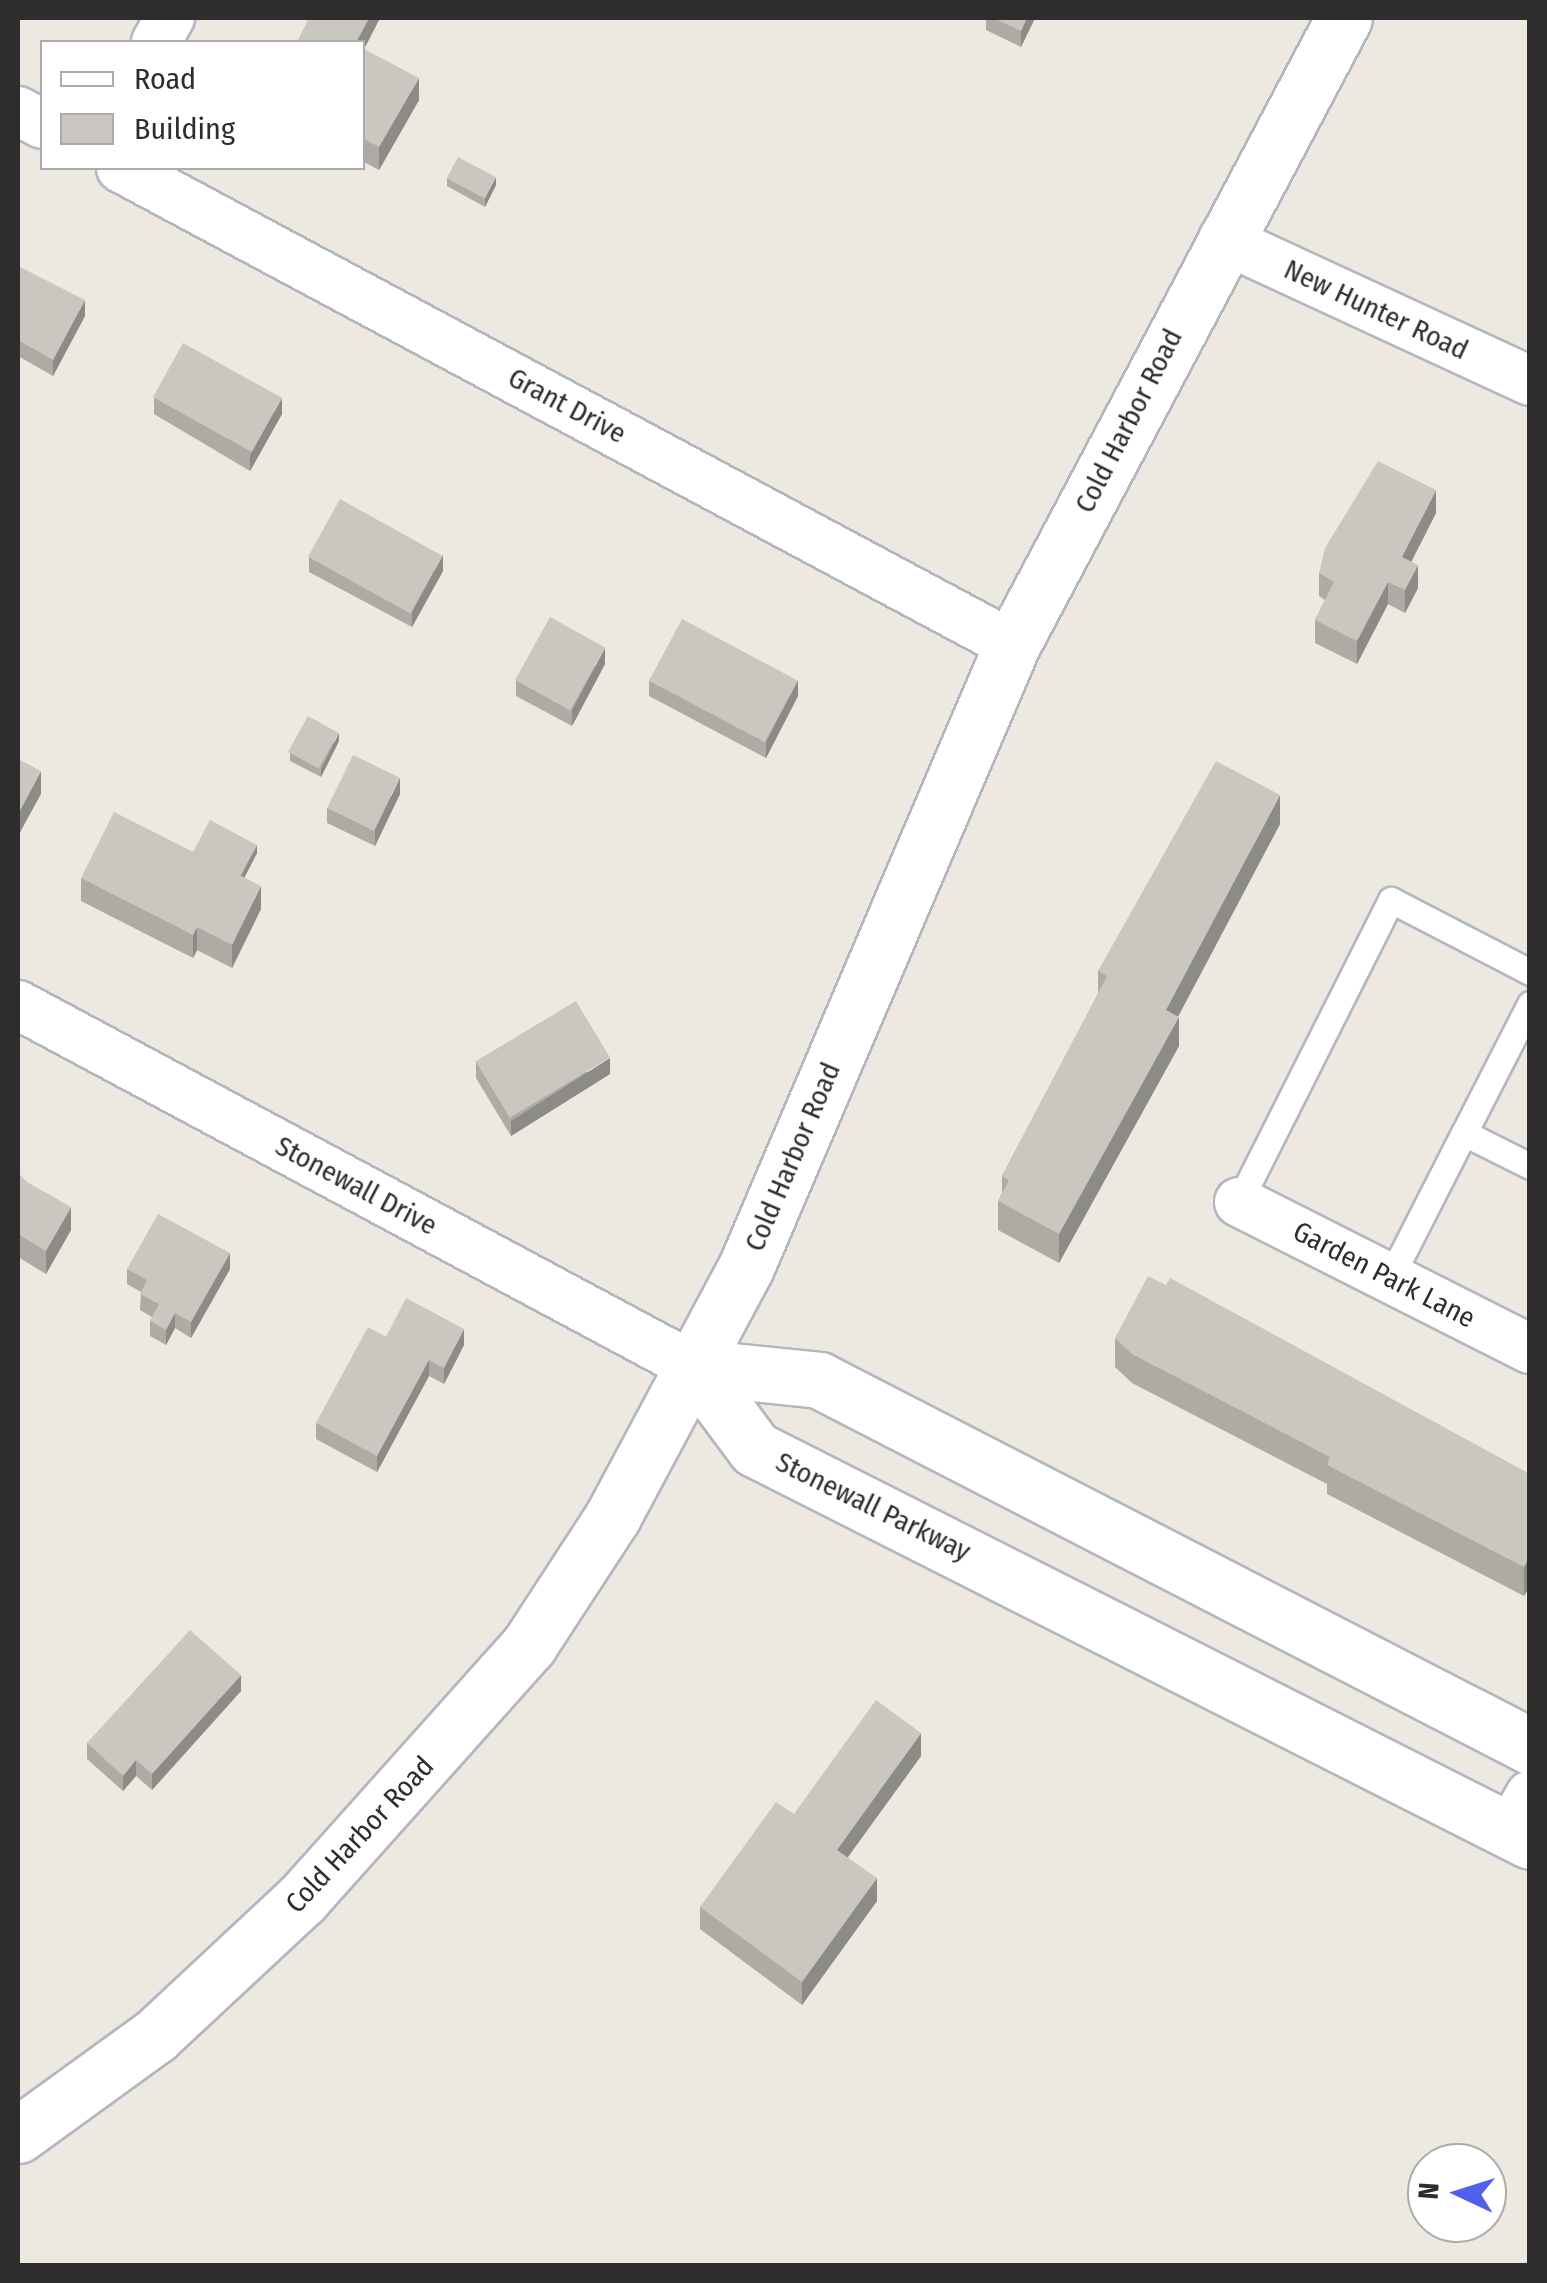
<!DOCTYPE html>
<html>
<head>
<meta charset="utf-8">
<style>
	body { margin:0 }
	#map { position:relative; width:1547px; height:2283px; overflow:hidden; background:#ede9e1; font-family:"Fira Sans Condensed",sans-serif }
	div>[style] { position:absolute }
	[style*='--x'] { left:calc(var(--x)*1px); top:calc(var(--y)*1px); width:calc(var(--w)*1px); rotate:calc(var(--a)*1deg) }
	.roads { filter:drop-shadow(2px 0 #b4b6bf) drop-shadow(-2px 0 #b4b6bf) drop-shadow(0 2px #b4b6bf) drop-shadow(0 -2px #b4b6bf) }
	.service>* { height:25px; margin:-12.5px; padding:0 12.5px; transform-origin:12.5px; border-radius:12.5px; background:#fff }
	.minor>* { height:48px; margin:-24px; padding:0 24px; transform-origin:24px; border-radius:24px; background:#fff }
	.tertiary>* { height:55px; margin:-27.5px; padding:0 27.5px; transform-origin:27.5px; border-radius:27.5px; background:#fff }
	.secondary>* { height:55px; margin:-27.5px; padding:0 27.5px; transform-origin:27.5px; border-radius:27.5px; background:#fff }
	.wall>* { inset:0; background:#adaba4 }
	.shaded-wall>* { inset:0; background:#8d8b86 }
	.building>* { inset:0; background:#c9c7bf; transform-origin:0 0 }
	span { translate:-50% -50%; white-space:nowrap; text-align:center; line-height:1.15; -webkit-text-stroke:10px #fff; paint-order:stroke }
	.street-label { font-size:28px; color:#2d2d2d }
	.frame { position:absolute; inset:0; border:20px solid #2d2d2d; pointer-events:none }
	.legend { position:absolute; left:40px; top:40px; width:325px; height:130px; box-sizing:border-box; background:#fff; border:2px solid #ababab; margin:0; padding:12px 18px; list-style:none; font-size:30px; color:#2d2d2d }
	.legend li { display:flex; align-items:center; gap:20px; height:50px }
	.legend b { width:50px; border:2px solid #ababab }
	.north { position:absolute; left:1407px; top:2143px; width:100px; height:100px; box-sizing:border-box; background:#fff; border:2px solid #ababab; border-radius:50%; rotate:274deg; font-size:28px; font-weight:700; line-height:40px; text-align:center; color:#2d2d2d }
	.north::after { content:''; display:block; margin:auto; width:35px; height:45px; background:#5060eb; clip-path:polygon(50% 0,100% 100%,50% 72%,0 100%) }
</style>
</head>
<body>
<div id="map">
	<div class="roads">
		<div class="service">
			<div style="--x:1464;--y:1133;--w:145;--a:-62.9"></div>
			<div style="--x:1239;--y:1202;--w:338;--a:-63.3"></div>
			<div style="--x:1391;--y:900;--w:157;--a:27.4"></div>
			<div style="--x:1390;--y:1278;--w:163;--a:-63"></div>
			<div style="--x:1464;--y:1133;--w:74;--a:26.6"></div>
		</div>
		<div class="minor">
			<div style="--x:156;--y:42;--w:28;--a:-60"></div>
			<div style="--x:18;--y:111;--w:27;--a:28"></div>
			<div style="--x:121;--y:168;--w:1011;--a:28.16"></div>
			<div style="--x:1223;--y:239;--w:338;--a:24.8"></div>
			<div style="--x:18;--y:1005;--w:767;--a:28.17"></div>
			<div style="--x:1239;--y:1202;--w:326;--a:26.8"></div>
			<div style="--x:1510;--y:1831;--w:41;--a:-60.9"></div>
		</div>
		<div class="tertiary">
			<div style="--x:694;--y:1367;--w:102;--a:53.4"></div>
			<div style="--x:755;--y:1449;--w:868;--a:26.83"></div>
			<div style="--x:694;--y:1367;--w:126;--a:5.9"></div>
			<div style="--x:819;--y:1380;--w:800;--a:27.24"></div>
		</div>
		<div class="secondary">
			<div style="--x:18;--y:2135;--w:169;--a:-35.9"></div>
			<div style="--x:155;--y:2036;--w:201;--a:-43"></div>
			<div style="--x:302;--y:1899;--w:341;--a:-48.2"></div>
			<div style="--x:529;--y:1645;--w:154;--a:-56.9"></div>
			<div style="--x:613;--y:1516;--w:282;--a:-61.9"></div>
			<div style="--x:746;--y:1267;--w:676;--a:-66.85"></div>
			<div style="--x:1012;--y:645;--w:709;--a:-62.1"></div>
		</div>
	</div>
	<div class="wall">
		<div style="clip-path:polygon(380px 18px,364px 49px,419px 100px,379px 170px,362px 161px,362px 42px)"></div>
		<div style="clip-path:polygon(986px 18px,1035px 18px,1021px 47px,986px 30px)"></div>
		<div style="clip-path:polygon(447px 178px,496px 185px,485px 207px,447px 186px)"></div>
		<div style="clip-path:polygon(18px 266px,85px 316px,53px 376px,18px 356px)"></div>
		<div style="clip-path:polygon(154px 398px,282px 414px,250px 471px,154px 414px)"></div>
		<div style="clip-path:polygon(1436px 513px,1411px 562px,1418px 588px,1405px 613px,1388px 604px,1357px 664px,1315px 643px,1315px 620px,1325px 600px,1319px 596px,1319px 573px)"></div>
		<div style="clip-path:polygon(309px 557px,443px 571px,412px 627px,309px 572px)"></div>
		<div style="clip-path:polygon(605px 664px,572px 726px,516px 696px,516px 680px)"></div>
		<div style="clip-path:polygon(649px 681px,798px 696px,766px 758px,649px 696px)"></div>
		<div style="clip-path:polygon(339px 741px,321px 777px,290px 761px,290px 753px)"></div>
		<div style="clip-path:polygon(400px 794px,375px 846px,327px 823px,327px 808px)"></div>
		<div style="clip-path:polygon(1280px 824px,1178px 1017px,1179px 1046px,1059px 1263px,998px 1230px,998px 1201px,1002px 1193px,1002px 1176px,1098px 994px,1098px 971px)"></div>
		<div style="clip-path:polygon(193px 852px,257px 853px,244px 878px,261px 909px,232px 968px,197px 950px,193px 958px,81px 901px,81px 878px)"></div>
		<div style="clip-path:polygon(476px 1062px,610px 1074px,511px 1136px,476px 1078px)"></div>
		<div style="clip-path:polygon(18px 1173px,71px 1230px,46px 1274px,18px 1257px)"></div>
		<div style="clip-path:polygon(127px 1269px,230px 1269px,191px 1338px,175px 1328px,166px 1345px,150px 1336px,150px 1321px,152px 1317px,140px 1310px,141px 1292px,127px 1284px)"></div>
		<div style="clip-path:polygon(386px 1337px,464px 1345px,444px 1384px,429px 1376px,377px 1472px,316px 1439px,316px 1423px)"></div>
		<div style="clip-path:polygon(1115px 1338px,1530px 1474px,1530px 1589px,1528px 1589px,1524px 1596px,1327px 1494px,1327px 1484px,1132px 1383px,1115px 1367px)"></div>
		<div style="clip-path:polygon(241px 1691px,152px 1790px,136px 1776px,123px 1791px,87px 1759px,87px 1743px)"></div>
		<div style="clip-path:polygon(921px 1756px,848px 1857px,877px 1901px,802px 2005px,700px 1929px,700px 1907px,794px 1814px)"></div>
	</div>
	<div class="shaded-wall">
		<div style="clip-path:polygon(369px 18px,380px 18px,362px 53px,362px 42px,356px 42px)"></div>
		<div style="clip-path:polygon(1027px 18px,1035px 18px,1021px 47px,1021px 31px)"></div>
		<div style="clip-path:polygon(419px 78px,419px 100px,379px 170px,379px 147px)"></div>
		<div style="clip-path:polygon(496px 177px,496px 185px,485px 207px,485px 199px)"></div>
		<div style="clip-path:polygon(85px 300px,85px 316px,53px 376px,53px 360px)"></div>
		<div style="clip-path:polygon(282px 398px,282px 414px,250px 471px,250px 455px)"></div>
		<div style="clip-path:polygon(1436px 490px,1436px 513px,1402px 580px,1402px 557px)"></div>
		<div style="clip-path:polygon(443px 555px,443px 571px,412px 627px,412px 612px)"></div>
		<div style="clip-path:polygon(1418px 565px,1418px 588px,1405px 613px,1405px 590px)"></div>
		<div style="clip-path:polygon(1388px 582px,1388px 604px,1357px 664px,1357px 641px)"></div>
		<div style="clip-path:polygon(605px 648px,605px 664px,572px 726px,572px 710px)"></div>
		<div style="clip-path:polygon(798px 680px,798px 696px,766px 758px,766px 742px)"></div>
		<div style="clip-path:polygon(339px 733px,339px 741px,321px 777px,321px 769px)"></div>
		<div style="clip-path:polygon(41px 771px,41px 794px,18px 836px,18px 814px)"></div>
		<div style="clip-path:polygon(400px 778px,400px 794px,375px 846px,375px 830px)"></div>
		<div style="clip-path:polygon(1280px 795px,1280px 824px,1166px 1039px,1166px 1010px)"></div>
		<div style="clip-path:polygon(257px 845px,257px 853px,239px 888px,239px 880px)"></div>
		<div style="clip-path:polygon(261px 886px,261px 909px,232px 968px,232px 945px)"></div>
		<div style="clip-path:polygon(197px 927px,197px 950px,193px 958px,193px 935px)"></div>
		<div style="clip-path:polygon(1179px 1017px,1179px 1046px,1059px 1263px,1059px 1234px)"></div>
		<div style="clip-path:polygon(610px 1058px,610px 1074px,511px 1136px,511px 1121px)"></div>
		<div style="clip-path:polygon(71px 1207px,71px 1230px,46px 1274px,46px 1251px)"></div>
		<div style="clip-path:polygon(230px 1253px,230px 1269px,191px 1338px,191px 1322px)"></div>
		<div style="clip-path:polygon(175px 1313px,175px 1328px,166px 1345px,166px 1330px)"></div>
		<div style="clip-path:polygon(464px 1329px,464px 1345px,444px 1384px,444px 1368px)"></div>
		<div style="clip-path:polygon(429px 1360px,429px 1376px,377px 1472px,377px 1456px)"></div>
		<div style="clip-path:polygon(1528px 1560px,1528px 1589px,1524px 1596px,1524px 1567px)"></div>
		<div style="clip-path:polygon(241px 1675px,241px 1691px,152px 1790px,152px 1774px)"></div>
		<div style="clip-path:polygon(921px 1733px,921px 1756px,837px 1872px,837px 1850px)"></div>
		<div style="clip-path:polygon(136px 1760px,136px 1776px,123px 1791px,123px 1776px)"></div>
		<div style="clip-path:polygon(877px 1878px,877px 1901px,802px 2005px,802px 1982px)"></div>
	</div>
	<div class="building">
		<div style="clip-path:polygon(309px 18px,369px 18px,356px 42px,297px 42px)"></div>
		<div style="clip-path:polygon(993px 18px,1027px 18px,1021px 31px)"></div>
		<div style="clip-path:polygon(362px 48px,419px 78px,379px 147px,362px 138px)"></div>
		<div style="left:458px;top:157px;width:43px;height:24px;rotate:28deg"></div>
		<div style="clip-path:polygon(18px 266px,85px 300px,53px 360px,18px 340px)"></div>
		<div style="left:183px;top:343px;width:113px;height:62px;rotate:29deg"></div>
		<div style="clip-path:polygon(1378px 461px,1436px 490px,1402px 557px,1418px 565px,1405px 590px,1388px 582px,1357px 641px,1315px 620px,1334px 582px,1319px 573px,1325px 548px)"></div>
		<div style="left:340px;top:499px;width:117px;height:66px;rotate:29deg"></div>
		<div style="left:550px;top:617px;width:63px;height:72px;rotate:29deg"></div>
		<div style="left:682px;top:619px;width:131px;height:70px;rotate:28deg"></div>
		<div style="left:308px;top:716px;width:35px;height:41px;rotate:29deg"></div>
		<div style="left:353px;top:755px;width:52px;height:59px;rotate:26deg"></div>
		<div style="clip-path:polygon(18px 759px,41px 771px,18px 814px)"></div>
		<div style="clip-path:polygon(1216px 761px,1280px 795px,1166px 1010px,1179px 1017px,1059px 1234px,998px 1201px,1009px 1180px,1002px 1176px,1107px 976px,1098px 971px)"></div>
		<div style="clip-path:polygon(114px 812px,261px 886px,232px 945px,197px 927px,193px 935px,81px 878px)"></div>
		<div style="left:210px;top:820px;width:53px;height:36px;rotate:28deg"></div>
		<div style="left:576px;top:1001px;width:66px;height:117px;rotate:59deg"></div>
		<div style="clip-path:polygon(18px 1173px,27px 1182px,71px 1207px,46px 1251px,18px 1234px)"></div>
		<div style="clip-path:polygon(158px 1214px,230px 1253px,191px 1322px,175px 1313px,166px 1330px,150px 1321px,159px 1304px,140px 1294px,147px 1280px,127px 1269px)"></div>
		<div style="clip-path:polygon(1148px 1276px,1166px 1285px,1170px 1278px,1530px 1474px,1530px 1560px,1528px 1560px,1524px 1567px,1327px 1465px,1330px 1457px,1132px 1354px,1115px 1338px)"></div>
		<div style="clip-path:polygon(406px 1298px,464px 1329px,444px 1368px,429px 1360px,377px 1456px,316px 1423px,368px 1327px,386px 1337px)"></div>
		<div style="clip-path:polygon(190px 1630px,241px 1675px,152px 1774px,136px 1760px,123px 1776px,87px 1743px)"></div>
		<div style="clip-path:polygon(876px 1700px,921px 1733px,837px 1850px,877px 1878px,802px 1982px,700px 1907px,776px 1802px,794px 1814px)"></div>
	</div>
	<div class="street-label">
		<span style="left:1376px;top:310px;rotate:25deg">New Hunter Road</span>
		<span style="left:567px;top:406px;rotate:28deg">Grant Drive</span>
		<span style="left:1129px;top:421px;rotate:-63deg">Cold Harbor Road</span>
		<span style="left:793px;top:1157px;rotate:-67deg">Cold Harbor Road</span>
		<span style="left:356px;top:1186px;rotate:28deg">Stonewall Drive</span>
		<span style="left:1384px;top:1275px;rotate:27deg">Garden Park Lane</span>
		<span style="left:873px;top:1507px;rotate:26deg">Stonewall Parkway</span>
		<span style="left:360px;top:1835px;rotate:-47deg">Cold Harbor Road</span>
	</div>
	<div class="frame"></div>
	<ul class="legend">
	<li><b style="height:12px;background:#fff"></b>Road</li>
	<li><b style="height:28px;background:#c9c7bf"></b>Building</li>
	</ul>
	<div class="north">N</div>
</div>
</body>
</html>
